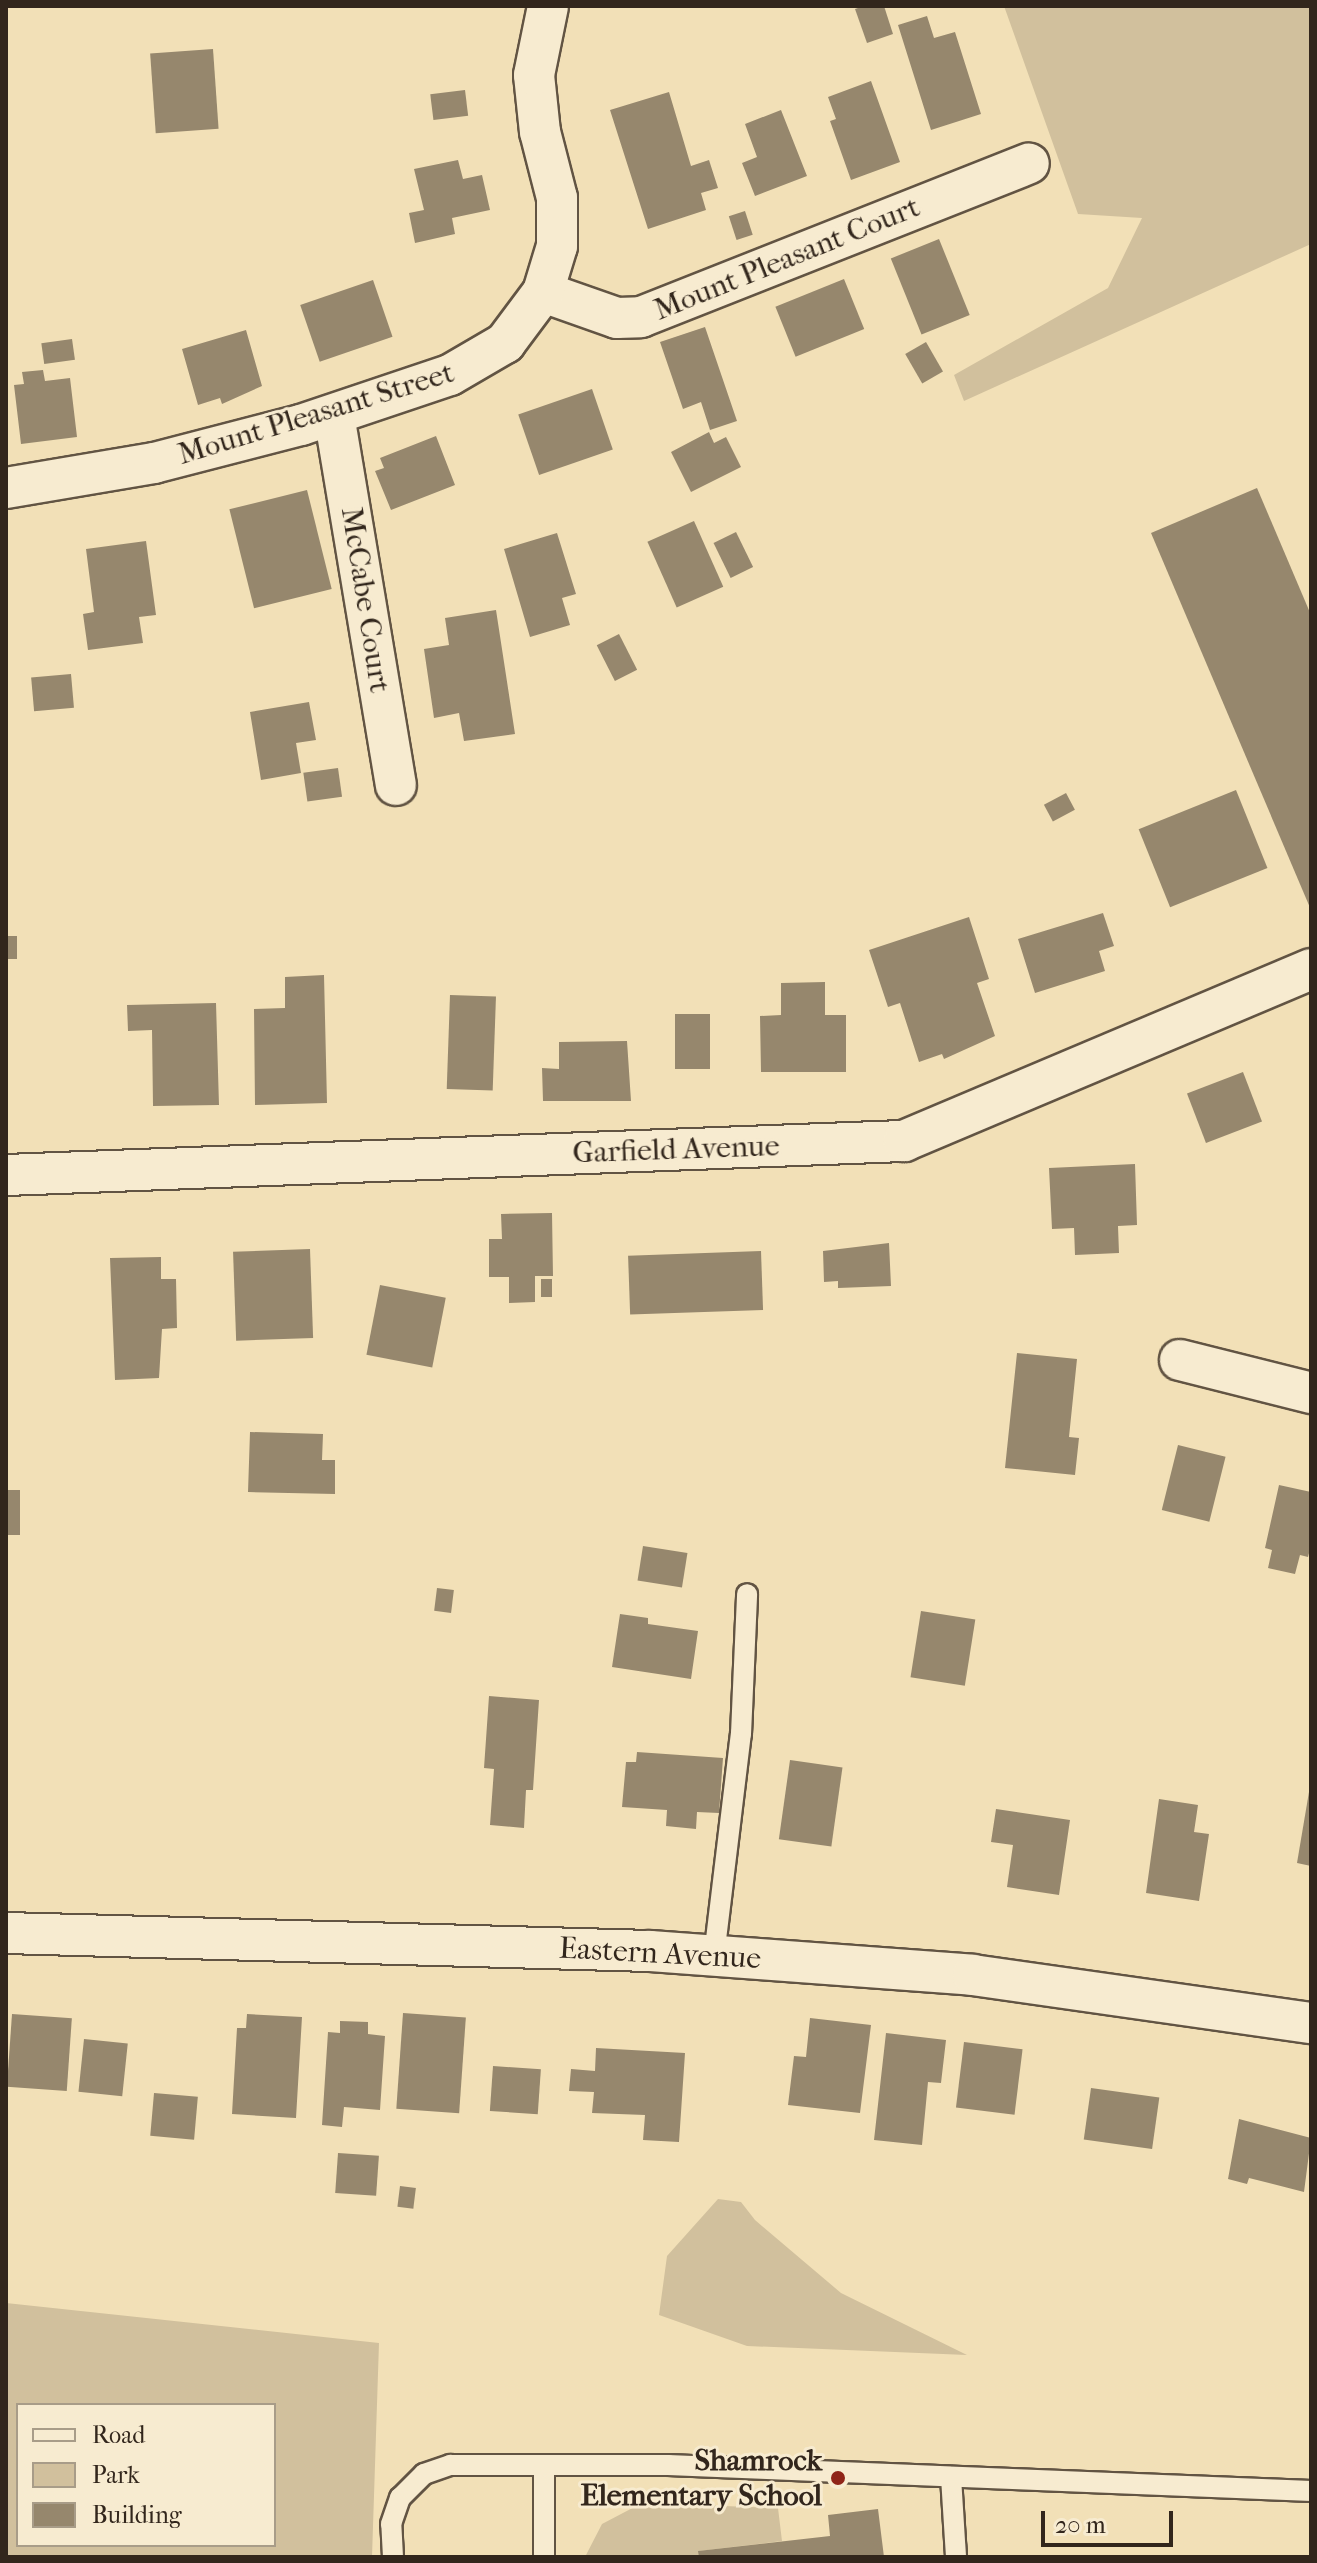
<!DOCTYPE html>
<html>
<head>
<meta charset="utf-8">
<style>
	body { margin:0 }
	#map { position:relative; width:1317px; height:2563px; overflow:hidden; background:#f2e0b7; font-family:"IM FELL French Canon",serif }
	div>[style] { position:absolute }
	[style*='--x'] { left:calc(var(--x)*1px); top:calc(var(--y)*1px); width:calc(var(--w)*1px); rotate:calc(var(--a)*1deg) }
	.green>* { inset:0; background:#d1c09d }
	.building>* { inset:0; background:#96876d; transform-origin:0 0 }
	.roads { filter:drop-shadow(2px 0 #625443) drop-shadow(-2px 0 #625443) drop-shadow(0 2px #625443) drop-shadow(0 -2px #625443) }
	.service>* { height:20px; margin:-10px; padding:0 10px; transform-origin:10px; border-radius:10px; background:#f7ebd0 }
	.minor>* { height:40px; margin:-20px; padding:0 20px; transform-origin:20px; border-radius:20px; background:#f7ebd0 }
	.dots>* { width:22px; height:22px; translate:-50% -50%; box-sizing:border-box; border:4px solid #f7ebd0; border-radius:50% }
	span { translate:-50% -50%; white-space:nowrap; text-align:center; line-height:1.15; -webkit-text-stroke:6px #f7ebd0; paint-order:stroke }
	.street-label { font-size:30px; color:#32261c }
	.poi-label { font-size:30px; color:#32261c; font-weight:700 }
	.right { translate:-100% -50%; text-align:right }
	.frame { position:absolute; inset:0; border:8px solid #32261c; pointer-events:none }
	.legend { position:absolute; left:16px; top:2403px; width:260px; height:144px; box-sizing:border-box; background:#f7ebd0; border:2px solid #a89c88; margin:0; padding:10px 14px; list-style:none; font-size:24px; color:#32261c }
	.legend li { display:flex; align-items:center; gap:16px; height:40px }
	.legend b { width:40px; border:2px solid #a89c88 }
	.scale { position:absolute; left:1041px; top:2511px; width:132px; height:36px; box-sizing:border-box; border:4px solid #32261c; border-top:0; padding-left:10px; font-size:24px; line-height:28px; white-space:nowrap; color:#32261c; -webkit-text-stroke:6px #f7ebd0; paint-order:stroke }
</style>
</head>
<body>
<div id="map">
	<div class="green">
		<div style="clip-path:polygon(1004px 6px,1310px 6px,1311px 244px,964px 401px,954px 375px,1108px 288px,1142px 218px,1078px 214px)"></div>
		<div style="clip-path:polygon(718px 2199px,741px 2202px,755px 2220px,841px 2293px,967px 2355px,747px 2346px,659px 2315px,667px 2256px)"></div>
		<div style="clip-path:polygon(evenodd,6px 2303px,379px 2343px,372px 2557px,6px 2557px,6px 2303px,18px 2405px,274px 2405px,274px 2545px,18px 2545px,18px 2405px)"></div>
		<div style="clip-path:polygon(642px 2503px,778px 2508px,782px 2541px,699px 2551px,699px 2557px,585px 2557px,602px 2524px)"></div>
	</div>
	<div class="building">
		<div style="clip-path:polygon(864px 6px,884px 6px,893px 34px,867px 43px,855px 9px)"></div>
		<div style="clip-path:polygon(927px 16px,934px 38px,955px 32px,981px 114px,931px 130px,898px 25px)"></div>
		<div style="left:213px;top:49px;width:80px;height:63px;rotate:86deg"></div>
		<div style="clip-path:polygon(871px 81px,900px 162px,851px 180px,830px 121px,836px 119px,828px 97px)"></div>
		<div style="left:465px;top:90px;width:26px;height:35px;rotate:83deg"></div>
		<div style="clip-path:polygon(669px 92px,691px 166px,709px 160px,718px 188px,701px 193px,706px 210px,648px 229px,610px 110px)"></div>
		<div style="clip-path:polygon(781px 110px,807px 176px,755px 196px,742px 163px,757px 157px,745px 124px)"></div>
		<div style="clip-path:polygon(458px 160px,463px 179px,482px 175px,490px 210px,452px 218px,455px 234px,415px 243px,409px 213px,424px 210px,414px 169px)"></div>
		<div style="left:745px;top:211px;width:25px;height:17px;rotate:72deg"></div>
		<div style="left:939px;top:239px;width:82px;height:52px;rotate:68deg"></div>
		<div style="left:844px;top:279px;width:54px;height:74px;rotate:68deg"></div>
		<div style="left:373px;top:280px;width:60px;height:77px;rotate:71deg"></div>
		<div style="clip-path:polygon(705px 327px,737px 421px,710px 430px,701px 402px,683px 409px,660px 342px)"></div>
		<div style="clip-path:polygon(246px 330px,262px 386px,222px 404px,220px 398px,198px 405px,182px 349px)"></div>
		<div style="left:72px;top:339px;width:21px;height:31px;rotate:82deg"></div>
		<div style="left:926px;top:342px;width:34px;height:24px;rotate:60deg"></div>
		<div style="clip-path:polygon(43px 370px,45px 381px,70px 378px,77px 437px,21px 444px,14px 385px,24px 384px,22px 372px)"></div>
		<div style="left:592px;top:389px;width:64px;height:78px;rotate:71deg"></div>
		<div style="clip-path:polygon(709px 432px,714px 443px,726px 437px,741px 467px,691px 492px,671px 452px)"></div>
		<div style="clip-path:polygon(436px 436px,455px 485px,391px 510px,375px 471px,384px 468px,380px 458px)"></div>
		<div style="clip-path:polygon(1257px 488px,1311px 615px,1311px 910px,1151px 533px)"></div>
		<div style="left:307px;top:490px;width:102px;height:80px;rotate:76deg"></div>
		<div style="left:694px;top:521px;width:72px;height:51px;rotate:66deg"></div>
		<div style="left:736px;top:532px;width:39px;height:25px;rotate:64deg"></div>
		<div style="clip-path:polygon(557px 533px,576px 594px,562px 598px,570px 625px,530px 637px,504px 549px)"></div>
		<div style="clip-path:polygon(146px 541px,156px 615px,139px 617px,143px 643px,88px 650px,83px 614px,94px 612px,86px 549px)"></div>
		<div style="clip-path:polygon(496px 610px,515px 734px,464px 741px,459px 713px,434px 718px,424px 649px,449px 645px,445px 618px)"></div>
		<div style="left:619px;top:634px;width:40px;height:25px;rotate:63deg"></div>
		<div style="left:71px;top:674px;width:34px;height:40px;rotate:85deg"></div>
		<div style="clip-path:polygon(309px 702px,316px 740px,296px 743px,301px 773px,261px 780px,250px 712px)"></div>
		<div style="left:338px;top:768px;width:29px;height:35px;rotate:82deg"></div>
		<div style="left:1236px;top:790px;width:84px;height:105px;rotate:68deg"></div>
		<div style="left:1066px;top:793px;width:19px;height:25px;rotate:62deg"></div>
		<div style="clip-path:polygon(1103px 913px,1114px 946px,1099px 951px,1105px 971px,1035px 993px,1018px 939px)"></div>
		<div style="clip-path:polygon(969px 917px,989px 979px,977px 983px,995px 1036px,944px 1059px,942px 1054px,919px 1062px,900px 1003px,888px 1007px,869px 950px)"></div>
		<div style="left:6px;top:936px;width:11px;height:23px"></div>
		<div style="clip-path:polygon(324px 975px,327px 1103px,255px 1105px,254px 1009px,285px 1008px,285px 977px)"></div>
		<div style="clip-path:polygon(825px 982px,825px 1015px,846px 1015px,846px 1072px,761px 1072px,760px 1016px,781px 1015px,781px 983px)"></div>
		<div style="left:450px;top:995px;width:46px;height:94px;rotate:2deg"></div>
		<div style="clip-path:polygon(216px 1003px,219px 1105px,153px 1106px,152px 1030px,128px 1031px,127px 1005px)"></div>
		<div style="left:675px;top:1014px;width:35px;height:55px"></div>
		<div style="clip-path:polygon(627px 1041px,631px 1101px,543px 1101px,542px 1068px,559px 1069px,559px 1042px)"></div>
		<div style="left:1243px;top:1072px;width:53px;height:60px;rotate:69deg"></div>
		<div style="clip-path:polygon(1135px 1164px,1137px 1225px,1118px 1226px,1119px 1253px,1075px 1255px,1074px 1228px,1052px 1229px,1049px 1168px)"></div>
		<div style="clip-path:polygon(552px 1213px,553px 1276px,535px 1276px,535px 1302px,509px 1303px,509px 1277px,489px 1277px,489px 1239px,502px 1239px,501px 1214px)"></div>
		<div style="clip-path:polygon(889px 1243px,891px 1286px,838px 1288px,838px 1281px,824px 1282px,823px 1251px)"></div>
		<div style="left:310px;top:1249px;width:89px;height:77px;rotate:88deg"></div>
		<div style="left:761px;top:1251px;width:59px;height:133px;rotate:88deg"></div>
		<div style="clip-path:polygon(161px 1257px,161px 1279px,176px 1279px,177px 1328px,162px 1329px,159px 1378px,115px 1380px,110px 1258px)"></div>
		<div style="left:541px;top:1279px;width:11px;height:18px"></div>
		<div style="left:380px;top:1285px;width:67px;height:71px;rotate:11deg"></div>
		<div style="clip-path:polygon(1017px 1353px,1077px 1359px,1069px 1437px,1079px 1438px,1075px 1475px,1005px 1468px)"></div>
		<div style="clip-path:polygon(250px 1432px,323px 1434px,322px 1460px,335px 1460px,335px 1494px,248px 1492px)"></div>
		<div style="left:1178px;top:1445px;width:49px;height:67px;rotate:14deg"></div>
		<div style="clip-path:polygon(1279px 1485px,1311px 1492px,1311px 1545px,1308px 1557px,1300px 1555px,1295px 1574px,1268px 1568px,1272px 1550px,1265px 1548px)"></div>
		<div style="left:6px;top:1490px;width:14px;height:45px"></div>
		<div style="left:643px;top:1546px;width:45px;height:35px;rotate:9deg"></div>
		<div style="left:437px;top:1588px;width:17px;height:23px;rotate:7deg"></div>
		<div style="left:921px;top:1611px;width:55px;height:67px;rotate:9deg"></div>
		<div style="clip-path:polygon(620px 1614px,648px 1618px,648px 1624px,698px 1631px,691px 1679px,612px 1667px)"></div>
		<div style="clip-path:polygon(489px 1696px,539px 1700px,533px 1790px,526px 1790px,524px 1828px,490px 1825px,494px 1769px,484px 1768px)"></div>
		<div style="clip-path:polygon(637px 1752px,723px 1758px,719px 1813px,697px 1812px,696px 1829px,666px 1826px,667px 1810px,622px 1807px,626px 1762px,636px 1762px)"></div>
		<div style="left:790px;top:1760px;width:53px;height:80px;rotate:8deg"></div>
		<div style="clip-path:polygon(1311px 1780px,1311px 1866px,1297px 1863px)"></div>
		<div style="clip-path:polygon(1159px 1799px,1198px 1805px,1194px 1832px,1209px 1834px,1199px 1901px,1146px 1893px)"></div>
		<div style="clip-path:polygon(996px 1809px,1070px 1820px,1059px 1895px,1007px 1887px,1013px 1845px,991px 1842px)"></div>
		<div style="left:403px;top:2013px;width:63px;height:96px;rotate:4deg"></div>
		<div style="left:12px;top:2014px;width:60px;height:73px;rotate:4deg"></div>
		<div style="clip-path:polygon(247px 2014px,302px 2017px,296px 2118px,232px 2114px,237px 2028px,246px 2028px)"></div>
		<div style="clip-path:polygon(810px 2018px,871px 2025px,860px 2113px,788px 2105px,794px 2056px,806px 2057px)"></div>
		<div style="clip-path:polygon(340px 2021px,368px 2022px,368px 2034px,385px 2036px,380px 2110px,344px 2107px,342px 2127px,322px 2125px,328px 2032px,340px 2033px)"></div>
		<div style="clip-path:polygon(886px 2033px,946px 2040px,941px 2083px,928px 2082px,922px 2145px,874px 2140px)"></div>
		<div style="left:84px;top:2039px;width:44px;height:53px;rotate:6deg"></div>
		<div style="left:964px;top:2042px;width:59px;height:66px;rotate:7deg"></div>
		<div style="clip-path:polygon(596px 2048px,685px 2053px,679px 2142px,643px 2140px,645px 2115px,592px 2113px,594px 2092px,569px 2091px,571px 2069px,595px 2071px)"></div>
		<div style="left:493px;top:2066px;width:48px;height:45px;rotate:4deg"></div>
		<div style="left:1091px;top:2088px;width:69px;height:52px;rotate:8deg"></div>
		<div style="left:154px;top:2093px;width:44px;height:43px;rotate:5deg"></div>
		<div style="clip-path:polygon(1239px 2119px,1311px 2138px,1304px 2192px,1249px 2178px,1247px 2184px,1228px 2179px)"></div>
		<div style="left:338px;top:2153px;width:41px;height:40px;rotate:4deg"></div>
		<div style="left:400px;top:2186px;width:16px;height:21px;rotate:7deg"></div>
		<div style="clip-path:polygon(878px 2509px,884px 2557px,699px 2557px,698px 2551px,830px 2536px,828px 2515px)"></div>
	</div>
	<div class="roads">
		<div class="service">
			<div style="--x:714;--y:1956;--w:224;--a:-83.1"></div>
			<div style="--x:741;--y:1734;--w:140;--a:-87.5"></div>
			<div style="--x:951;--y:2477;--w:80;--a:86.4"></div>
			<div style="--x:393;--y:2557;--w:33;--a:-93"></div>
			<div style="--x:391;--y:2524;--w:28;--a:-71"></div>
			<div style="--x:400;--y:2498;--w:34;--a:-45"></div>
			<div style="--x:424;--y:2474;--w:28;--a:-19"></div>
			<div style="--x:450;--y:2465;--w:218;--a:0"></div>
			<div style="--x:668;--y:2465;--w:644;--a:2.32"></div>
			<div style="--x:544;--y:2557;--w:92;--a:-90"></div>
		</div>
		<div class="minor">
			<div style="--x:543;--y:292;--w:78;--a:19.4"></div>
			<div style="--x:617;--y:318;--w:24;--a:-2"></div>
			<div style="--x:641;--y:317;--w:417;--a:-21.6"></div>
			<div style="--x:334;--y:415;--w:375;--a:80.5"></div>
			<div style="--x:6;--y:488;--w:150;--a:-9.6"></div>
			<div style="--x:154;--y:463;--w:152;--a:-14.5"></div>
			<div style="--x:301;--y:425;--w:157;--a:-18.6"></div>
			<div style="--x:450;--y:375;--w:64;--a:-30.2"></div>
			<div style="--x:505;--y:343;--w:64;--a:-53.3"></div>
			<div style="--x:543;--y:292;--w:48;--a:-73.1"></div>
			<div style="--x:557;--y:246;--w:48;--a:-90"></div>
			<div style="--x:557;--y:198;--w:68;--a:-104.4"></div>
			<div style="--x:540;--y:132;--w:57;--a:-96"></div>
			<div style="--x:534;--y:75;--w:70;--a:-78.5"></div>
			<div style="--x:6;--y:1175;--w:899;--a:-2.17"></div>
			<div style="--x:904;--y:1141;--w:442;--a:-22.9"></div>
			<div style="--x:1180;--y:1360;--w:135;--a:14.1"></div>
			<div style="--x:6;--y:1933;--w:644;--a:1.6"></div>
			<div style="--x:650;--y:1951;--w:324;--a:4.2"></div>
			<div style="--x:973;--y:1975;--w:341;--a:8.1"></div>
		</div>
	</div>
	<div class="dots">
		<div style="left:838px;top:2478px;background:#8f2418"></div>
	</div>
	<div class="street-label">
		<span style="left:787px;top:259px;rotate:-22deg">Mount Pleasant Court</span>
		<span style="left:316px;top:414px;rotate:-17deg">Mount Pleasant Street</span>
		<span style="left:365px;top:600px;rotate:81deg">McCabe Court</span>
		<span style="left:676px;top:1150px;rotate:-2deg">Garfield Avenue</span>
		<span style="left:660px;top:1954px;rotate:3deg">Eastern Avenue</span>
	</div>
	<div class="poi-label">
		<span class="right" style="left:822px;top:2478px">Shamrock<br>Elementary School</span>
	</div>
	<div class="frame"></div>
	<ul class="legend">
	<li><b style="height:10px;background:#f7ebd0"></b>Road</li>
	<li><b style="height:22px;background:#d1c09d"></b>Park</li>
	<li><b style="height:22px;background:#96876d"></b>Building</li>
	</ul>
	<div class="scale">20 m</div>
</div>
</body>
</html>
